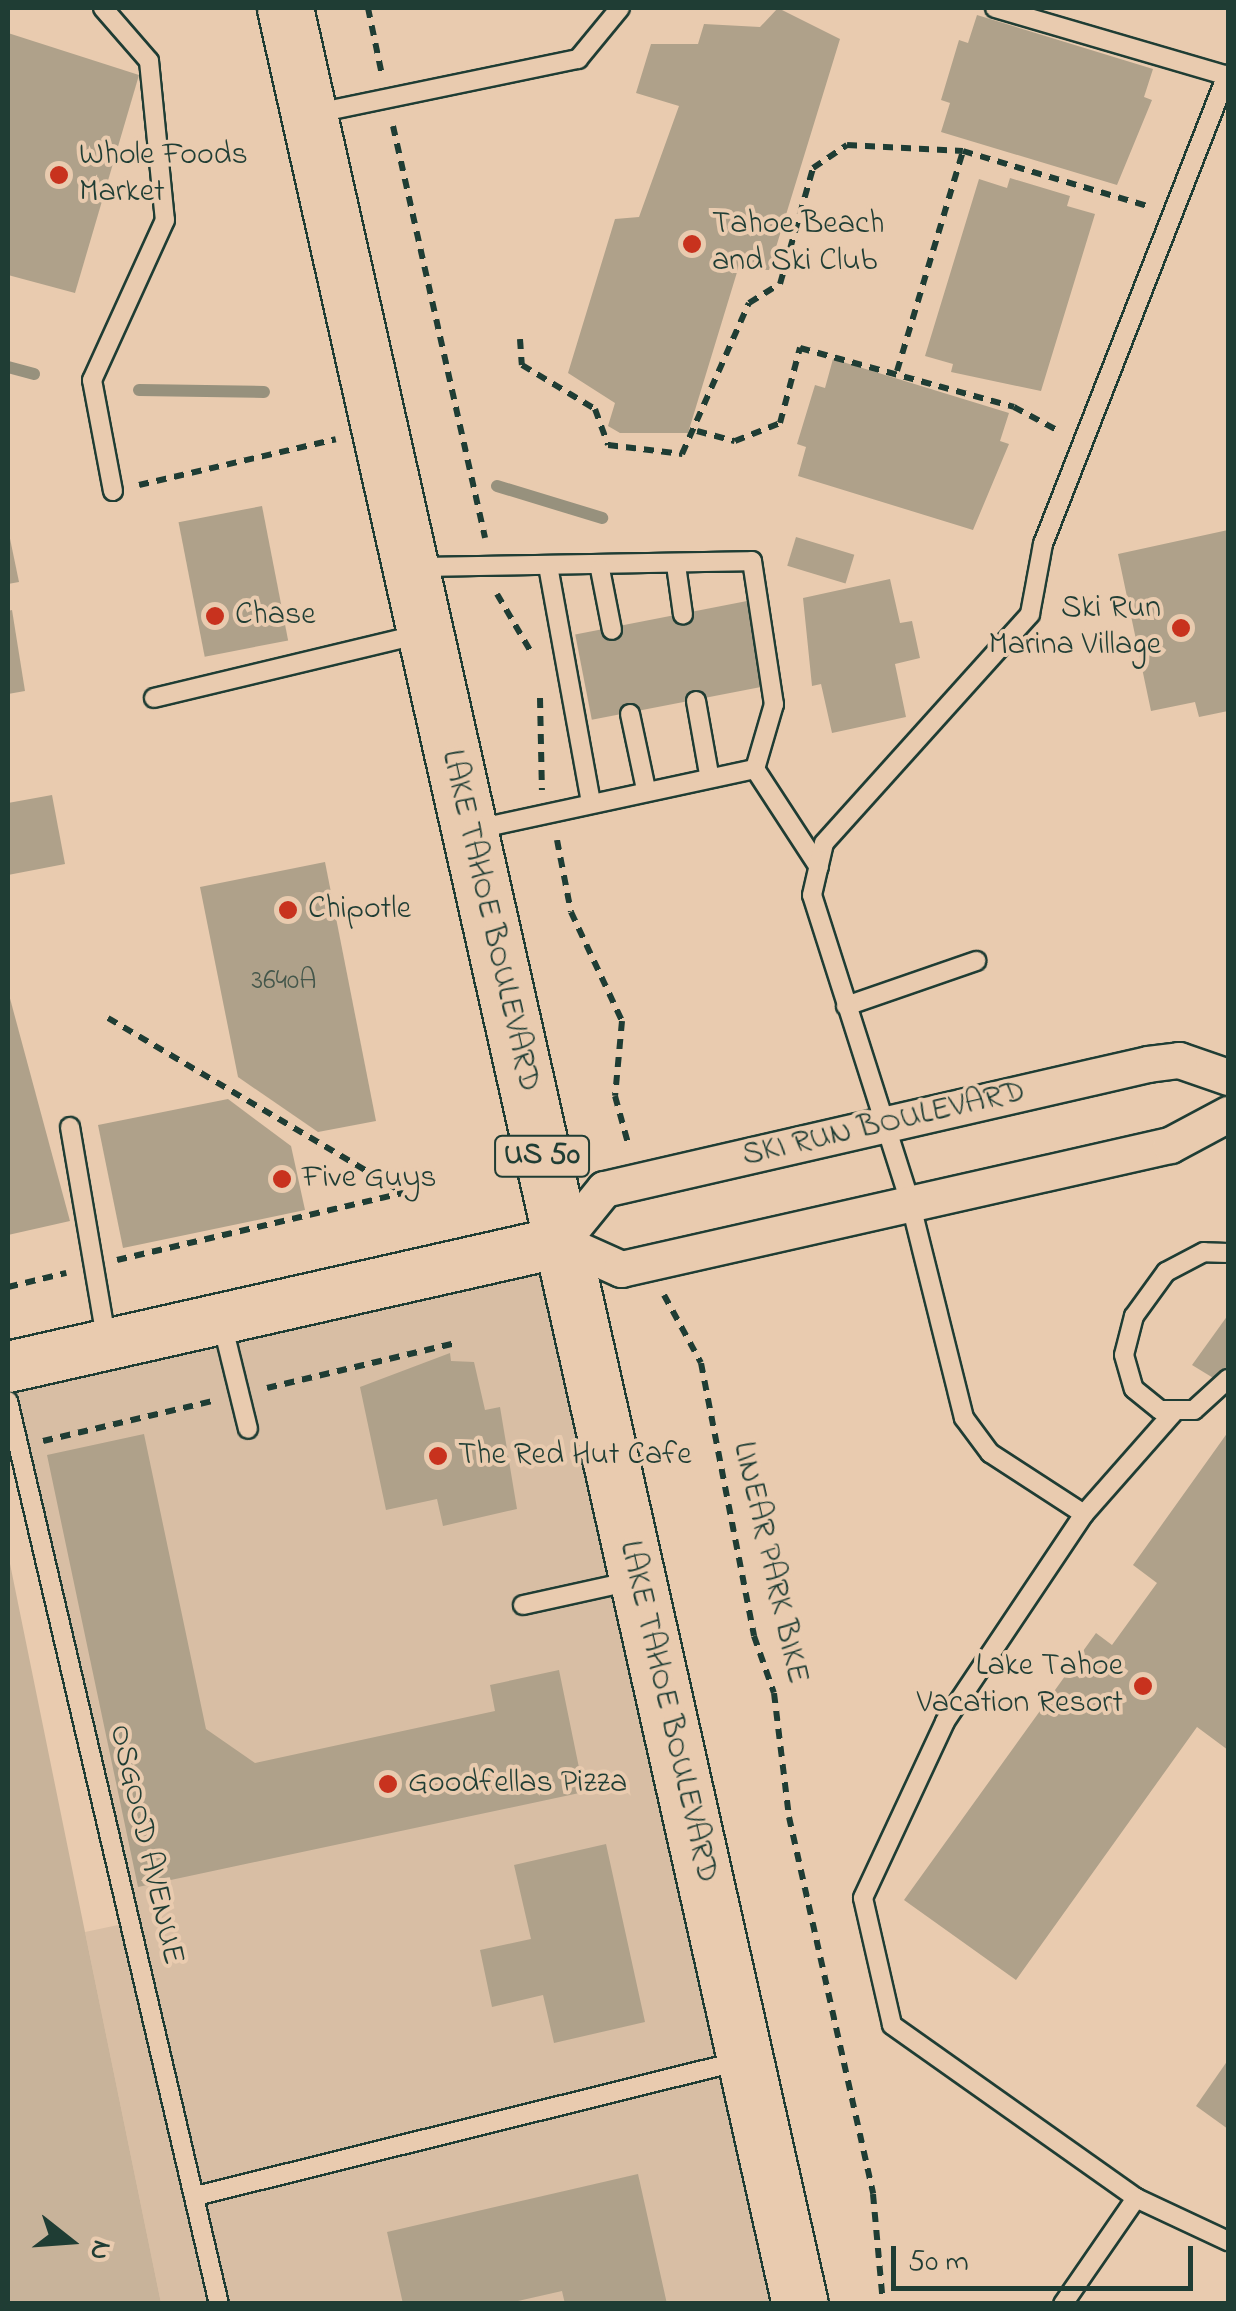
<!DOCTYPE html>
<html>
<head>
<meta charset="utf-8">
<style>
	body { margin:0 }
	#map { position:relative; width:1236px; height:2311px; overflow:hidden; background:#e9cbaf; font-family:"Indie Flower",sans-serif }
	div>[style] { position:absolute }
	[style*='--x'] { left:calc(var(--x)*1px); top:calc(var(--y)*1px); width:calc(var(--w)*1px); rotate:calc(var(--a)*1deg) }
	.built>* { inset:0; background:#d8bea4 }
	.green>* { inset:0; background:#c8b39a }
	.stream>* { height:12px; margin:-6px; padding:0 6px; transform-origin:6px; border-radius:6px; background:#97917d }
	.building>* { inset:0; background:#afa18a; transform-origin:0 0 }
	.path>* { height:6px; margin-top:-3px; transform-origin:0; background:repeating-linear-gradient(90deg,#1f3d34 0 10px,transparent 0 18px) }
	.roads { filter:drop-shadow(2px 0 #1f3d34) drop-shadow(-2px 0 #1f3d34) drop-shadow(0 2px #1f3d34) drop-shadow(0 -2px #1f3d34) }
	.service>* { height:18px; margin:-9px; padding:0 9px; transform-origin:9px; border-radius:9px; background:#e9cbaf }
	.minor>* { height:35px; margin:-17.5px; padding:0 17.5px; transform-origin:17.5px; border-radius:17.5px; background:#e9cbaf }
	.secondary>* { height:50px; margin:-25px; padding:0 25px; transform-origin:25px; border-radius:25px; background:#e9cbaf }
	.trunk>* { height:55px; margin:-27.5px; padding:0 27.5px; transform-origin:27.5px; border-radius:27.5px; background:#e9cbaf }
	.dots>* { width:28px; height:28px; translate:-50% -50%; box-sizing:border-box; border:5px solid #e9cbaf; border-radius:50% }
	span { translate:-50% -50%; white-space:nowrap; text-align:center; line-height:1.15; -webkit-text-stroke:8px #e9cbaf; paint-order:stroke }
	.number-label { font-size:28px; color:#43564a }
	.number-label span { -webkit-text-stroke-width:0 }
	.shield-label span { padding:2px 8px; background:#e9cbaf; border:2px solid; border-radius:8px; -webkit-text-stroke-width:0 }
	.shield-label { font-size:30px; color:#1f3d34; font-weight:700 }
	.poi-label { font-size:32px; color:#1f3d34 }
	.left { translate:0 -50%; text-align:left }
	.right { translate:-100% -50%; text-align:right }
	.street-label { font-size:32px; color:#1f3d34 }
	.frame { position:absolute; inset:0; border:10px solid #1f3d34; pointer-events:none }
	.north { position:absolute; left:20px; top:2191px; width:100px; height:100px; -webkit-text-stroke:8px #e9cbaf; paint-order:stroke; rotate:107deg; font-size:28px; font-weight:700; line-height:40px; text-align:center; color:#1f3d34 }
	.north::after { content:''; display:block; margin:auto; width:35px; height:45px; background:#1f3d34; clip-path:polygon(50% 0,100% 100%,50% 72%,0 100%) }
	.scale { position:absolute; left:891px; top:2246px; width:302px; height:45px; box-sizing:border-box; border:5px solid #1f3d34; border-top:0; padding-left:12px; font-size:30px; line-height:35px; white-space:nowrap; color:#1f3d34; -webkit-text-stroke:8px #e9cbaf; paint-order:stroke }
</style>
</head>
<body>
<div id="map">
	<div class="built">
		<div style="clip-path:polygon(562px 1239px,800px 2303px,161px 2303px,85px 1932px,137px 1921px,8px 1402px,8px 1369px)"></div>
	</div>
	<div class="green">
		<div style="clip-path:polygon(8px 1554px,85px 1932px,161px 2303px,8px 2303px)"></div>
	</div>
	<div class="stream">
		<div style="--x:8;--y:367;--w:27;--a:15"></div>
		<div style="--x:139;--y:390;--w:125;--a:0.9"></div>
		<div style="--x:497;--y:486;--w:110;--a:16.9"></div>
	</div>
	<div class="building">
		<div style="clip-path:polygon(778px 8px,840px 39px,769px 270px,738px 269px,688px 433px,620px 433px,608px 426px,615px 403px,568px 373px,615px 219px,639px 217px,679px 106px,636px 93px,651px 44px,698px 44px,704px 24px,760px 27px)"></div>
		<div style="clip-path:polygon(977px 15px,1153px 69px,1144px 97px,1152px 100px,1117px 185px,941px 132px,950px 103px,941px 100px,959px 40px,968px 43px)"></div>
		<div style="clip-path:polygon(8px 33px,139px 75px,75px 293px,8px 275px)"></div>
		<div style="clip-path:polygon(1010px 178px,1070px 196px,1067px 206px,1095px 214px,1041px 391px,951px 372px,953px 364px,925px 356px,979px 179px,1007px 188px)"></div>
		<div style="clip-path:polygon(833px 359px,1009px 413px,1000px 441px,1009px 444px,973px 530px,798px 476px,806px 447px,797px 444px,815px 385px,825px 388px)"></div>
		<div style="left:262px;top:506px;width:137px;height:85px;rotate:79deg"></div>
		<div style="clip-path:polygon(8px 529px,19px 582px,8px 584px)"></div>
		<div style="clip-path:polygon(1228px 530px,1228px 711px,1199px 717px,1195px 702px,1151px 711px,1118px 554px)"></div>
		<div style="left:796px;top:537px;width:61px;height:30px;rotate:17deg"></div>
		<div style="clip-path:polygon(890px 579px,900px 623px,912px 621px,920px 658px,895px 664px,906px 717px,832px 733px,821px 684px,812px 686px,803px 598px)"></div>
		<div style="left:747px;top:601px;width:87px;height:175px;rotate:79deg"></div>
		<div style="clip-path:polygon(12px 610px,25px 691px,8px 694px,8px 611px)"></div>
		<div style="clip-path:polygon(52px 795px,65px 864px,8px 875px,8px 803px)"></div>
		<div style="clip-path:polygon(325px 862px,376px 1121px,318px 1132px,238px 1077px,200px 887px)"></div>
		<div style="clip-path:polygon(8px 991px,70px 1221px,8px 1235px)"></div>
		<div style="clip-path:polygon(228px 1099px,291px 1146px,305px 1210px,123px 1248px,98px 1125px)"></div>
		<div style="clip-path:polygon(1228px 1315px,1228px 1387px,1192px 1365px)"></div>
		<div style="clip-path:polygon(450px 1353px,451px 1361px,474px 1362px,485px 1410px,500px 1407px,517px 1509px,443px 1526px,437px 1499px,386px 1510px,360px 1387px)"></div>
		<div style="clip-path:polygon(1228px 1432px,1228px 1750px,1197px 1727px,1016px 1980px,904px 1900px,1096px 1633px,1112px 1645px,1157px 1583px,1133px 1565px)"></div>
		<div style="clip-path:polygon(144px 1434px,206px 1729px,255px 1763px,495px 1711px,490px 1685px,559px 1670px,584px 1792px,138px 1887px,47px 1455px)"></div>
		<div style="clip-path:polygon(606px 1844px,645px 2022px,554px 2043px,543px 1995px,492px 2007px,480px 1950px,531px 1939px,514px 1865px)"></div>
		<div style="clip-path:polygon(1228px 2060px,1228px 2129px,1196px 2106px)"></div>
		<div style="clip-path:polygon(638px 2174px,667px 2304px,565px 2304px,562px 2291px,505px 2304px,403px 2304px,387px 2232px)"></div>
	</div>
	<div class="path">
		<div style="--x:368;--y:8;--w:68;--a:78.2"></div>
		<div style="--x:393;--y:126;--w:422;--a:77.4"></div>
		<div style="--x:520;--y:339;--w:26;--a:86"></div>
		<div style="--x:522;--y:365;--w:85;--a:31.1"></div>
		<div style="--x:595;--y:409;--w:38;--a:70"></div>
		<div style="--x:608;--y:445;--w:75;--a:6.9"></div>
		<div style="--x:682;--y:454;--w:165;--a:-66.1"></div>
		<div style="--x:749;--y:303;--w:36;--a:-32"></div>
		<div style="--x:780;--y:284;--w:121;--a:-74.1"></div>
		<div style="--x:813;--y:168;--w:41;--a:-34.1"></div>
		<div style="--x:847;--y:145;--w:116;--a:3"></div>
		<div style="--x:963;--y:151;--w:192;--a:16.6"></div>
		<div style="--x:897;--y:371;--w:230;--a:-73.3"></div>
		<div style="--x:697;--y:431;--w:39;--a:15"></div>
		<div style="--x:735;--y:441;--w:48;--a:-21.8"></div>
		<div style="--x:780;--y:423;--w:78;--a:-75.1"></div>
		<div style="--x:800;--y:348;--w:222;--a:15.4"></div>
		<div style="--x:1014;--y:407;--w:51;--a:28.1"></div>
		<div style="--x:139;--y:485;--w:202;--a:-13.1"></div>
		<div style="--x:497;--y:594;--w:67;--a:59.6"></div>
		<div style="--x:540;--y:698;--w:92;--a:88.8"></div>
		<div style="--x:557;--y:840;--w:73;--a:79"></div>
		<div style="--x:571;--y:912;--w:120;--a:64.9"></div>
		<div style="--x:622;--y:1021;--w:75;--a:95.3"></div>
		<div style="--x:615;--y:1096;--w:53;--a:74.6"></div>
		<div style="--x:108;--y:1018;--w:342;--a:30.6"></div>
		<div style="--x:117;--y:1260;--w:294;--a:-13.2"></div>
		<div style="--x:8;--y:1287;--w:60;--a:-13.6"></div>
		<div style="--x:664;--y:1295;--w:77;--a:61.4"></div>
		<div style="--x:701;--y:1363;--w:278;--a:79"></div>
		<div style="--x:754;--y:1636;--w:60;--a:70.7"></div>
		<div style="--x:774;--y:1693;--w:125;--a:83.1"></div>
		<div style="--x:789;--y:1817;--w:386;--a:77.4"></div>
		<div style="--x:873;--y:2194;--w:110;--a:84.8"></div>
		<div style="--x:267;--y:1388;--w:194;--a:-13.4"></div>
		<div style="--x:43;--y:1441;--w:178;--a:-13.3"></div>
	</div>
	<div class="roads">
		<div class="service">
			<div style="--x:103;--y:8;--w:70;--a:49"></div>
			<div style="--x:149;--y:61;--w:160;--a:84.3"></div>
			<div style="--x:165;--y:220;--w:176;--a:114.5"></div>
			<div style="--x:92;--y:380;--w:113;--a:79.3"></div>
			<div style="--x:995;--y:8;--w:243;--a:16.3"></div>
			<div style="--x:312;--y:114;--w:272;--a:-11.7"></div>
			<div style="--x:578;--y:59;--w:66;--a:-50.5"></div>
			<div style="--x:676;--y:565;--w:50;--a:82"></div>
			<div style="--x:548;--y:566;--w:241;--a:79.7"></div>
			<div style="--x:417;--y:567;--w:335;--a:-1"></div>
			<div style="--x:752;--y:561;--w:145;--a:81.3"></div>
			<div style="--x:774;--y:704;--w:68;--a:106.3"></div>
			<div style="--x:755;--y:769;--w:117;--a:56.9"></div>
			<div style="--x:600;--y:569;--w:62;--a:78.9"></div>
			<div style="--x:154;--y:698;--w:275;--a:-13.5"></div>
			<div style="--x:696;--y:701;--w:74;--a:79.9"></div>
			<div style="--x:630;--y:714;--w:77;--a:78"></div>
			<div style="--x:477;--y:829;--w:284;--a:-12.2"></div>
			<div style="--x:846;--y:1006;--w:138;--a:-19.1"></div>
			<div style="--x:70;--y:1127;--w:220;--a:80.3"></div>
			<div style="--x:1228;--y:1253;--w:24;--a:-178"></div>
			<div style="--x:1204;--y:1252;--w:43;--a:152.2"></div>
			<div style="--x:1166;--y:1272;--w:54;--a:126"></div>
			<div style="--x:1134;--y:1316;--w:40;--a:104.4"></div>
			<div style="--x:1124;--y:1355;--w:35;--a:74"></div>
			<div style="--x:1134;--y:1389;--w:33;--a:39"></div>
			<div style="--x:1160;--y:1410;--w:34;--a:0"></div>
			<div style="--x:1194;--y:1410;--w:46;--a:-42.4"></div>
			<div style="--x:221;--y:1319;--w:113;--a:76.2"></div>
			<div style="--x:8;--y:1401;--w:927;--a:76.85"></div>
			<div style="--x:1174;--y:1412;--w:136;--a:131.4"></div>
			<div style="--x:1084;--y:1514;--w:250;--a:123.8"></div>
			<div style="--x:945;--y:1722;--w:194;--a:115"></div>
			<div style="--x:863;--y:1898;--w:130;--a:77.1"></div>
			<div style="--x:892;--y:2025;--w:299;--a:35.3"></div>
			<div style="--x:1136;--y:2198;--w:102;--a:25.1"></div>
			<div style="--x:1084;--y:1514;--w:112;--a:-147"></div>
			<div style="--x:990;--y:1453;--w:44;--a:-126.6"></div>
			<div style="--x:964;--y:1418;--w:223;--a:-104"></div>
			<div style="--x:910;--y:1202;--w:322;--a:-107.7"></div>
			<div style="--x:812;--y:895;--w:53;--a:-77"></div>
			<div style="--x:824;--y:843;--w:308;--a:-48"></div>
			<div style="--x:1030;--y:614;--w:71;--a:-79.5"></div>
			<div style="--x:1043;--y:544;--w:504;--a:-68.58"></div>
			<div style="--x:523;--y:1605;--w:112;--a:-12.4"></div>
			<div style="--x:196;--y:2196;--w:561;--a:-13.94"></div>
			<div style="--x:1063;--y:2304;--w:129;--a:-55.4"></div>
		</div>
		<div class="minor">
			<div style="--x:1228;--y:1077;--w:52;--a:-160.9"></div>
			<div style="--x:1179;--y:1060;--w:31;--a:173"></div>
			<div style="--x:1148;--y:1064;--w:558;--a:167.06"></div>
			<div style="--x:604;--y:1189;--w:68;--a:129.1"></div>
			<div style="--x:561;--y:1242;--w:66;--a:24.2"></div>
			<div style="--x:621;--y:1269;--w:563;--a:-12.73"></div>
			<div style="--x:1170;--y:1145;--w:66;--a:-28.1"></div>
		</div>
		<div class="secondary">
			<div style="--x:8;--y:1367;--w:567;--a:-12.74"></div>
		</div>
		<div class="trunk">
			<div style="--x:285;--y:8;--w:2353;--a:77.36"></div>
		</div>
	</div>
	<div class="dots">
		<div style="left:59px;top:175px;background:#c8321e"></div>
		<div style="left:692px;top:244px;background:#c8321e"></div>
		<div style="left:215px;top:616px;background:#c8321e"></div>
		<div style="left:1181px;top:628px;background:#c8321e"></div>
		<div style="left:288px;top:910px;background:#c8321e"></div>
		<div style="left:282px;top:1179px;background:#c8321e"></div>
		<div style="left:438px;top:1456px;background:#c8321e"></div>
		<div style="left:1143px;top:1686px;background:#c8321e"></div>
		<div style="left:388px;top:1784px;background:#c8321e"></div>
	</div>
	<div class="number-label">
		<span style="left:284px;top:982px">3640A</span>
	</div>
	<div class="shield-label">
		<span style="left:542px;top:1156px">US 50</span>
	</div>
	<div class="poi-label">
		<span class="left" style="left:79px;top:175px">Whole Foods<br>Market</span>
		<span class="left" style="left:712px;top:244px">Tahoe Beach<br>and Ski Club</span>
		<span class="right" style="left:1161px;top:628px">Ski Run<br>Marina Village</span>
		<span class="left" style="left:235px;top:616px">Chase</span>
		<span class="left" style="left:308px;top:910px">Chipotle</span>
		<span class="left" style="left:302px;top:1179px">Five Guys</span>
		<span class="left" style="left:458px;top:1456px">The Red Hut Cafe</span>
		<span class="right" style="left:1123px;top:1686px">Lake Tahoe<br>Vacation Resort</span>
		<span class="left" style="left:408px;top:1784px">Goodfellas Pizza</span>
	</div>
	<div class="street-label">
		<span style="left:489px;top:921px;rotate:77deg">LAKE TAHOE BOULEVARD</span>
		<span style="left:884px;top:1125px;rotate:-13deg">SKI RUN BOULEVARD</span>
		<span style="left:769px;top:1563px;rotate:77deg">LINEAR PARK BIKE</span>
		<span style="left:667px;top:1712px;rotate:77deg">LAKE TAHOE BOULEVARD</span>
		<span style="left:145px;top:1845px;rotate:77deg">OSGOOD AVENUE</span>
	</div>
	<div class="frame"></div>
	<div class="north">N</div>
	<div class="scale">50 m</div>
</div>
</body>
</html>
